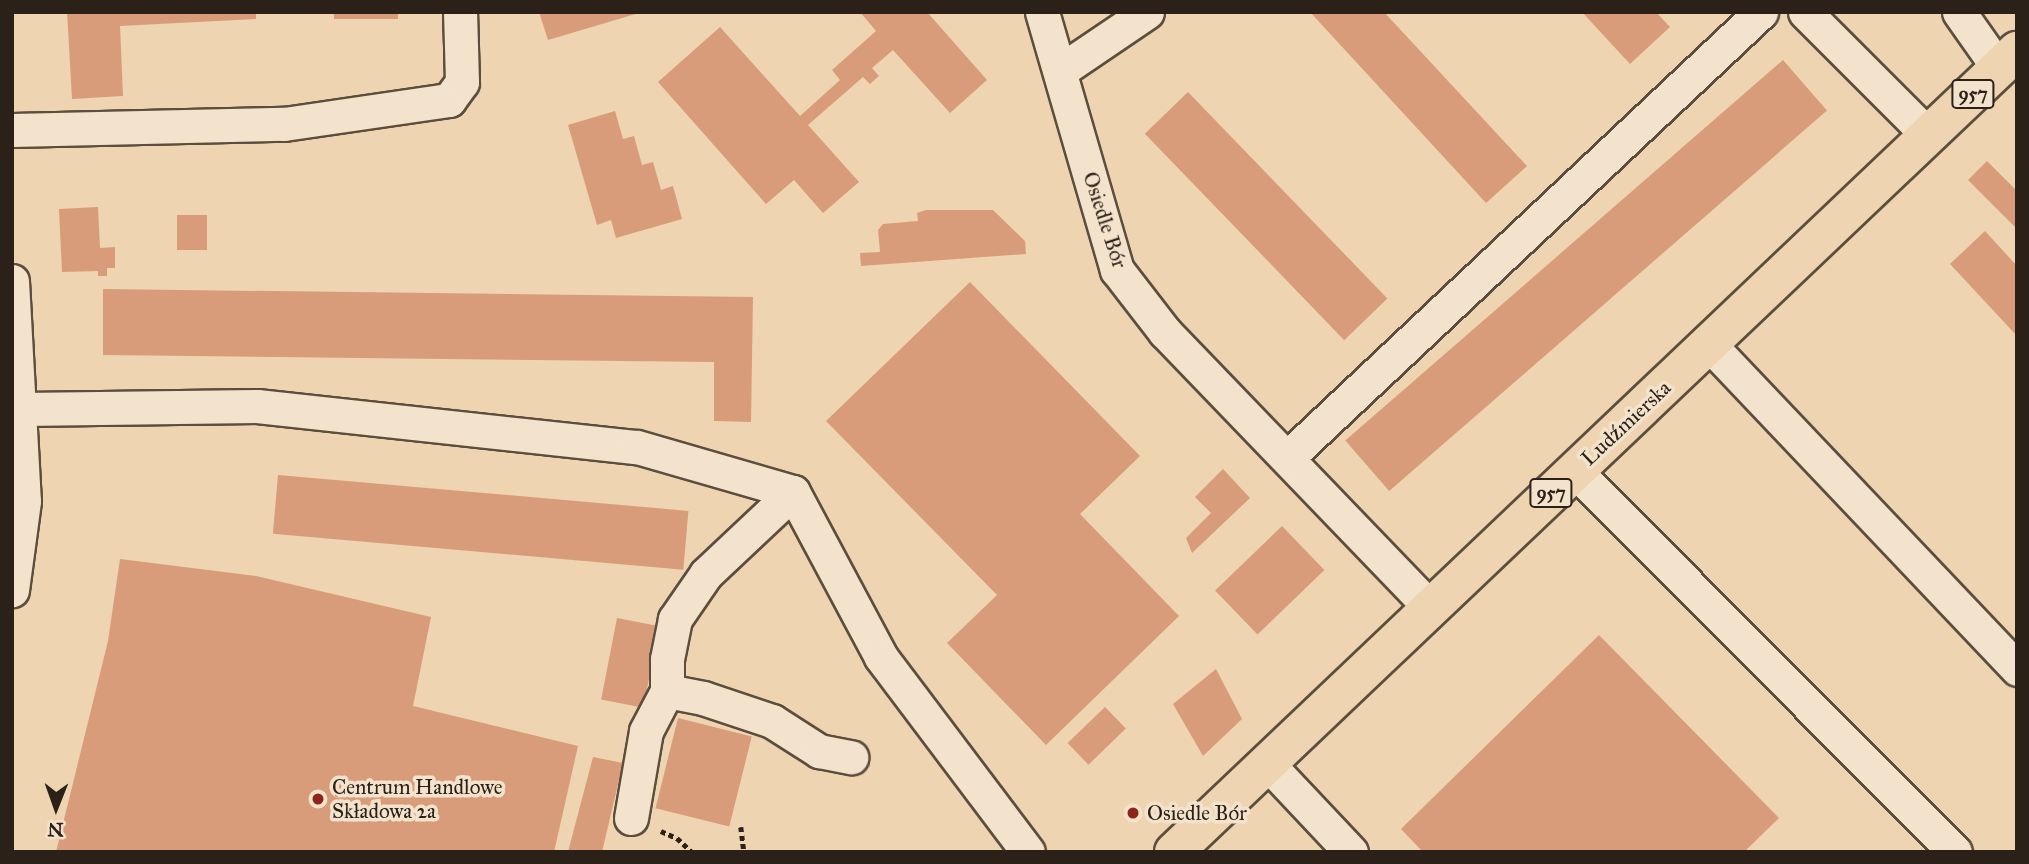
<!DOCTYPE html>
<html>
<head>
<meta charset="utf-8">
<style>
	body { margin:0 }
	#map { position:relative; width:2029px; height:864px; overflow:hidden; background:#eed4b0; font-family:"IM FELL Great Primer",serif }
	div>[style] { position:absolute }
	[style*='--x'] { left:calc(var(--x)*1px); top:calc(var(--y)*1px); width:calc(var(--w)*1px); rotate:calc(var(--a)*1deg) }
	.building>* { inset:0; background:#d99c7b; transform-origin:0 0 }
	.path>* { height:4.5px; margin-top:-2.25px; transform-origin:0; background:repeating-linear-gradient(90deg,#2b2118 0 5px,transparent 0 8.5px) }
	.roads { filter:drop-shadow(2px 0 #5c4e3e) drop-shadow(-2px 0 #5c4e3e) drop-shadow(0 2px #5c4e3e) drop-shadow(0 -2px #5c4e3e) }
	.minor>* { height:33px; margin:-16.5px; padding:0 16.5px; transform-origin:16.5px; border-radius:16.5px; background:#f4e3cc }
	.major>* { height:38px; margin:-19px; padding:0 19px; transform-origin:19px; border-radius:19px; background:#eed4b0 }
	.dots>* { width:19px; height:19px; translate:-50% -50%; box-sizing:border-box; border:4px solid #f4e3cc; border-radius:50% }
	span { translate:-50% -50%; white-space:nowrap; text-align:center; line-height:1.15; -webkit-text-stroke:7px #f4e3cc; paint-order:stroke }
	.shield-label span { padding:2px 5px; background:#f4e3cc; border:2px solid; border-radius:5px; -webkit-text-stroke-width:0 }
	.shield-label { font-size:19px; color:#2b2118; font-weight:700 }
	.street-label { font-size:21px; color:#2b2118 }
	.poi-label { font-size:21px; color:#2b2118 }
	.left { translate:0 -50%; text-align:left }
	.frame { position:absolute; inset:0; border:14px solid #2b2118; pointer-events:none }
	.north { position:absolute; left:21px; top:773px; width:70px; height:70px; -webkit-text-stroke:5px #f4e3cc; paint-order:stroke; rotate:181deg; font-size:19px; font-weight:700; line-height:28px; text-align:center; color:#2b2118 }
	.north::after { content:''; display:block; margin:auto; width:24px; height:32px; background:#2b2118; clip-path:polygon(50% 0,100% 100%,50% 72%,0 100%) }
</style>
</head>
<body>
<div id="map">
	<div class="building">
		<div style="clip-path:polygon(67px 12px,256px 12px,256px 19px,120px 26px,123px 96px,72px 99px)"></div>
		<div style="left:334px;top:12px;width:64px;height:7px"></div>
		<div style="clip-path:polygon(539px 12px,639px 12px,639px 13px,548px 40px)"></div>
		<div style="clip-path:polygon(860px 12px,927px 12px,987px 80px,950px 113px,893px 50px,872px 68px,879px 76px,870px 84px,863px 77px,808px 125px,859px 182px,823px 213px,794px 180px,766px 204px,658px 82px,720px 27px,800px 116px,840px 80px,832px 70px,876px 31px)"></div>
		<div style="clip-path:polygon(1310px 12px,1384px 12px,1527px 166px,1486px 203px)"></div>
		<div style="clip-path:polygon(1582px 12px,1656px 12px,1670px 27px,1630px 64px)"></div>
		<div style="left:1783px;top:60px;width:67px;height:580px;rotate:49deg"></div>
		<div style="left:1188px;top:92px;width:287px;height:60px;rotate:46deg"></div>
		<div style="clip-path:polygon(615px 111px,623px 139px,634px 136px,642px 165px,653px 162px,661px 190px,673px 186px,682px 219px,616px 238px,611px 220px,597px 225px,568px 125px)"></div>
		<div style="clip-path:polygon(1987px 161px,2017px 191px,2017px 229px,1968px 180px)"></div>
		<div style="clip-path:polygon(98px 207px,100px 248px,115px 247px,115px 268px,107px 268px,107px 276px,98px 276px,98px 271px,62px 272px,59px 209px)"></div>
		<div style="clip-path:polygon(926px 210px,993px 210px,1025px 241px,1026px 254px,861px 266px,860px 253px,880px 252px,878px 230px,883px 224px,918px 221px,917px 213px)"></div>
		<div style="left:177px;top:215px;width:30px;height:35px"></div>
		<div style="clip-path:polygon(1985px 231px,2017px 266px,2017px 336px,1950px 264px)"></div>
		<div style="clip-path:polygon(970px 282px,1140px 456px,1080px 514px,1179px 616px,1046px 745px,947px 643px,997px 595px,826px 421px)"></div>
		<div style="clip-path:polygon(103px 289px,753px 297px,751px 422px,714px 421px,714px 362px,103px 355px)"></div>
		<div style="clip-path:polygon(1223px 469px,1250px 498px,1192px 553px,1186px 538px,1211px 513px,1195px 497px)"></div>
		<div style="left:278px;top:475px;width:412px;height:59px;rotate:5deg"></div>
		<div style="left:1282px;top:526px;width:61px;height:93px;rotate:46deg"></div>
		<div style="clip-path:polygon(120px 559px,256px 576px,431px 617px,413px 706px,578px 746px,554px 852px,56px 852px,108px 641px)"></div>
		<div style="left:617px;top:618px;width:43px;height:83px;rotate:11deg"></div>
		<div style="clip-path:polygon(1599px 635px,1779px 818px,1744px 852px,1423px 852px,1401px 829px)"></div>
		<div style="clip-path:polygon(1216px 669px,1242px 719px,1203px 756px,1173px 704px)"></div>
		<div style="left:1105px;top:707px;width:30px;height:52px;rotate:46deg"></div>
		<div style="left:678px;top:718px;width:76px;height:93px;rotate:14deg"></div>
		<div style="clip-path:polygon(593px 757px,623px 763px,602px 852px,568px 852px)"></div>
	</div>
	<div class="path">
		<div style="--x:741;--y:827;--w:25;--a:83"></div>
		<div style="--x:661;--y:831;--w:17;--a:24"></div>
		<div style="--x:677;--y:838;--w:21;--a:43"></div>
	</div>
	<div class="roads">
		<div class="minor">
			<div style="--x:1042;--y:12;--w:269;--a:73.8"></div>
			<div style="--x:1117;--y:270;--w:78;--a:52.3"></div>
			<div style="--x:1165;--y:332;--w:382;--a:46.1"></div>
			<div style="--x:1805;--y:12;--w:175;--a:45"></div>
			<div style="--x:1959;--y:12;--w:70;--a:54.9"></div>
			<div style="--x:1060;--y:71;--w:105;--a:-34.1"></div>
			<div style="--x:12;--y:130;--w:272;--a:-1.3"></div>
			<div style="--x:284;--y:124;--w:167;--a:-8.3"></div>
			<div style="--x:449;--y:100;--w:22;--a:-54"></div>
			<div style="--x:462;--y:82;--w:70;--a:-91.6"></div>
			<div style="--x:12;--y:281;--w:220;--a:86.9"></div>
			<div style="--x:24;--y:501;--w:90;--a:97.7"></div>
			<div style="--x:1709;--y:344;--w:448;--a:46.5"></div>
			<div style="--x:21;--y:409;--w:236;--a:-0.7"></div>
			<div style="--x:257;--y:406;--w:382;--a:6.2"></div>
			<div style="--x:637;--y:447;--w:162;--a:16.1"></div>
			<div style="--x:793;--y:492;--w:187;--a:61.9"></div>
			<div style="--x:881;--y:657;--w:244;--a:53"></div>
			<div style="--x:1287;--y:458;--w:651;--a:-43.26"></div>
			<div style="--x:1575;--y:471;--w:538;--a:45.08"></div>
			<div style="--x:793;--y:492;--w:120;--a:136.7"></div>
			<div style="--x:706;--y:574;--w:55;--a:124.6"></div>
			<div style="--x:675;--y:619;--w:41;--a:101.3"></div>
			<div style="--x:667;--y:659;--w:32;--a:90"></div>
			<div style="--x:667;--y:691;--w:37;--a:11"></div>
			<div style="--x:703;--y:698;--w:73;--a:18.4"></div>
			<div style="--x:772;--y:721;--w:56;--a:32.6"></div>
			<div style="--x:819;--y:751;--w:33;--a:11"></div>
			<div style="--x:1268;--y:764;--w:121;--a:46.7"></div>
			<div style="--x:631;--y:818;--w:88;--a:-80.2"></div>
			<div style="--x:646;--y:731;--w:45;--a:-62.3"></div>
		</div>
		<div class="major">
			<div style="--x:1174;--y:852;--w:1163;--a:-43.54"></div>
		</div>
	</div>
	<div class="dots">
		<div style="left:318px;top:799px;background:#8f2418"></div>
		<div style="left:1133px;top:813px;background:#8f2418"></div>
	</div>
	<div class="shield-label">
		<span style="left:1973px;top:94px">957</span>
		<span style="left:1551px;top:493px">957</span>
	</div>
	<div class="street-label">
		<span style="left:1105px;top:220px;rotate:72deg">Osiedle Bór</span>
		<span style="left:1626px;top:423px;rotate:-43deg">Ludźmierska</span>
	</div>
	<div class="poi-label">
		<span class="left" style="left:332px;top:799px">Centrum Handlowe<br>Składowa 2a</span>
		<span class="left" style="left:1147px;top:813px">Osiedle Bór</span>
	</div>
	<div class="frame"></div>
	<div class="north">N</div>
</div>
</body>
</html>
